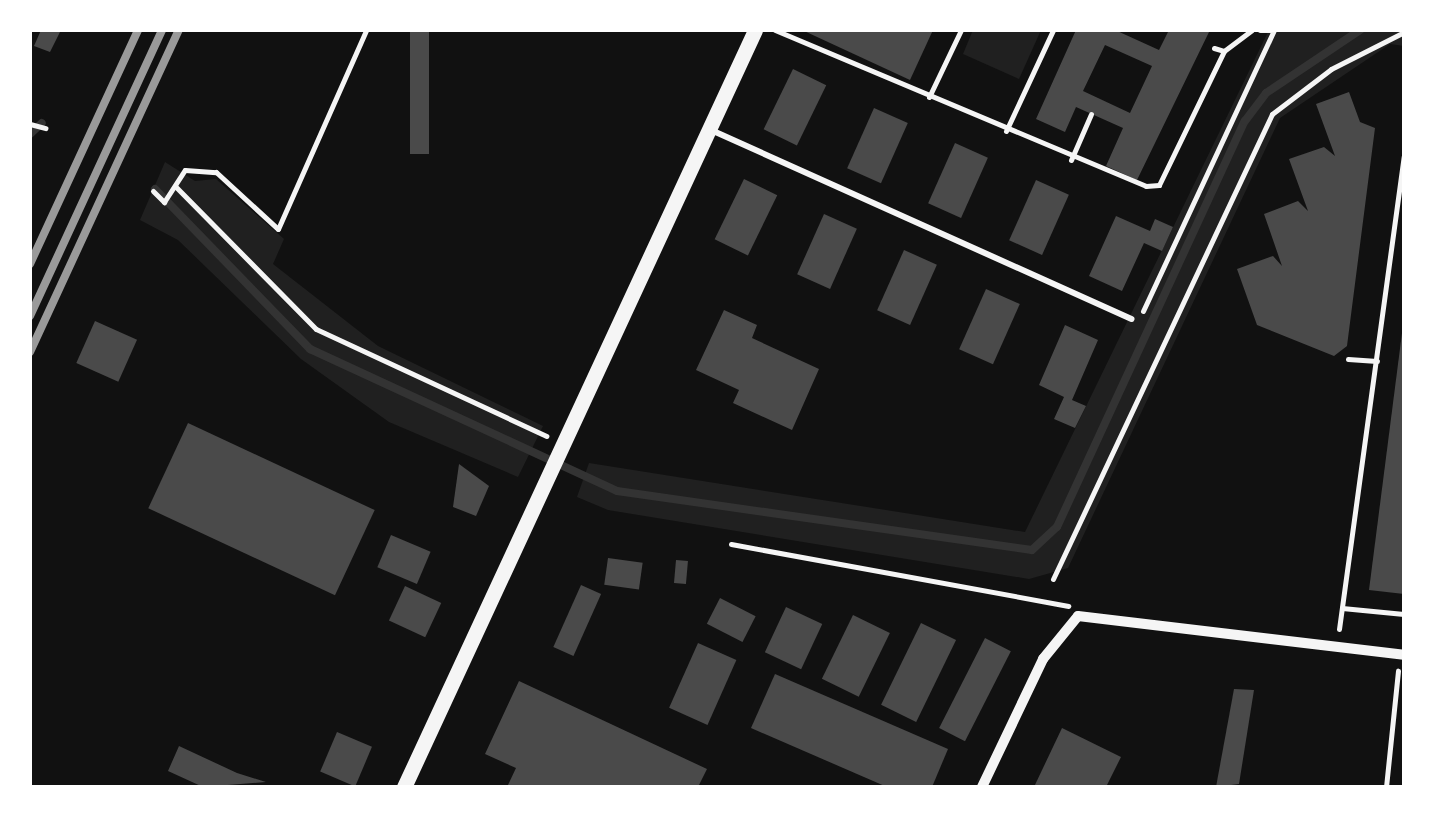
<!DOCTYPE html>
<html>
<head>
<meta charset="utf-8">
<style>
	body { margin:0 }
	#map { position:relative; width:1434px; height:817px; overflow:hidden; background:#111; font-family:"Crimson Pro",serif }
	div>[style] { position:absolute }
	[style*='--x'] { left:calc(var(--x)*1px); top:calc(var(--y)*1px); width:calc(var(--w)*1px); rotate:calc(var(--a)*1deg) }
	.green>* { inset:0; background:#202020 }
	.stream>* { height:8px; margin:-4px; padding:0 4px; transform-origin:4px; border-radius:4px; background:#333 }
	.building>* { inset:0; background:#4a4a4a; transform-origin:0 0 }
	.path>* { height:5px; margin:-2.5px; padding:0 2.5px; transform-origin:2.5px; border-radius:2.5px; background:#f5f5f5 }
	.service>* { height:6px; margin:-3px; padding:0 3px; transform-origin:3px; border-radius:3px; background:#f5f5f5 }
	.minor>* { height:10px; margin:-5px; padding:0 5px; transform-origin:5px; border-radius:5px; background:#f5f5f5 }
	.tertiary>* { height:15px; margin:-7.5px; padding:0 7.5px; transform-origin:7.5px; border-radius:7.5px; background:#f5f5f5 }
	.rail>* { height:8px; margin:-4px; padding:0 4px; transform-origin:4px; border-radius:4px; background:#9a9a9a }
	span { translate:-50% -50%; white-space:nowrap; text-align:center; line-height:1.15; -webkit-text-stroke:8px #fff; paint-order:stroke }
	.frame { position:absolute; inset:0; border:32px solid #fff; pointer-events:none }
</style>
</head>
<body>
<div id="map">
	<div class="green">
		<div style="clip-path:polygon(973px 30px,1041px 30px,1019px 79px,963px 54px)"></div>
		<div style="clip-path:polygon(1269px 30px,1404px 30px,1404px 46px,1390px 44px,1280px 118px,1068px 568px,1029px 579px,608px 510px,577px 497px,589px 463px,1025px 532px)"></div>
		<div style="clip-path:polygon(165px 162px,195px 181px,216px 179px,284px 239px,273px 264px,378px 346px,543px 426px,518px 477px,389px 422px,301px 359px,178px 240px,140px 220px)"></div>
	</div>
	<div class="stream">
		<div style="--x:30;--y:134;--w:16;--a:-43"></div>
		<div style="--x:155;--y:189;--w:223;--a:45.9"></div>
		<div style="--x:310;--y:349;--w:338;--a:24.8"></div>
		<div style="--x:617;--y:491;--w:419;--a:8.1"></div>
		<div style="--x:1032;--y:550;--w:34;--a:-43"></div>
		<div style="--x:1057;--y:527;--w:447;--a:-65.2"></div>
		<div style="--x:1245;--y:121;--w:35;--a:-53"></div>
		<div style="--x:1266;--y:93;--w:113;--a:-33.8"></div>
	</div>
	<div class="building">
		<div style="clip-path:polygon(41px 30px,61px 30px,50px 52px,34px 46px)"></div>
		<div style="left:410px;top:30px;width:19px;height:124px"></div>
		<div style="clip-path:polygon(802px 30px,933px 30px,910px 80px)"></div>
		<div style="clip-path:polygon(evenodd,1076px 30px,1115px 30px,1159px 50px,1169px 30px,1210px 30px,1137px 180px,1106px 166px,1123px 128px,1076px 107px,1065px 132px,1036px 119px,1076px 30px,1105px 45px,1152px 66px,1130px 113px,1083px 91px,1105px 45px)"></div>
		<div style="left:793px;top:69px;width:37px;height:67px;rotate:26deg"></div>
		<div style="clip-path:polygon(1349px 92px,1360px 122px,1375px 128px,1347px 346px,1334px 356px,1257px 325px,1237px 269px,1273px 256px,1282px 266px,1264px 214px,1298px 201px,1308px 211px,1289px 159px,1324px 147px,1335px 156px,1316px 104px)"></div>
		<div style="left:874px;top:108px;width:37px;height:66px;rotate:24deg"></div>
		<div style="left:955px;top:143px;width:36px;height:66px;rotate:24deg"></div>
		<div style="left:744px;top:179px;width:37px;height:67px;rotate:26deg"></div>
		<div style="left:1036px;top:180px;width:36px;height:66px;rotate:24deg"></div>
		<div style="left:824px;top:214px;width:36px;height:66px;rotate:24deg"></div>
		<div style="clip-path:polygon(1116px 216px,1150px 231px,1155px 219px,1173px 227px,1162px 251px,1144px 243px,1122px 291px,1089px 276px)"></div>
		<div style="left:904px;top:250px;width:36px;height:66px;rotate:24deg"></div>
		<div style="left:986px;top:289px;width:37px;height:66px;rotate:24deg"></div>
		<div style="clip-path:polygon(724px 310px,757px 325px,752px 338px,819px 369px,792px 430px,733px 403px,739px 390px,696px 370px)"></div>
		<div style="left:95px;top:321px;width:46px;height:46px;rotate:24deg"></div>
		<div style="clip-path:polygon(1065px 325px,1098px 340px,1072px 400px,1086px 406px,1075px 428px,1054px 419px,1064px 397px,1039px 385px)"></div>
		<div style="clip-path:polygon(1402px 333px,1404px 334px,1404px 594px,1369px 590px)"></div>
		<div style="left:188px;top:423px;width:206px;height:94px;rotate:25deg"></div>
		<div style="clip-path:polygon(459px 464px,489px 486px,476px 516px,453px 507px)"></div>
		<div style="left:391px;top:535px;width:43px;height:35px;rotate:23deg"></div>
		<div style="left:608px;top:558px;width:35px;height:27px;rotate:8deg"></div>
		<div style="left:676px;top:560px;width:12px;height:23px;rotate:5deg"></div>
		<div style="left:581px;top:585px;width:22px;height:68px;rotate:24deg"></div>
		<div style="left:405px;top:586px;width:40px;height:38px;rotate:25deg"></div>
		<div style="left:720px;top:598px;width:40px;height:29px;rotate:27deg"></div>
		<div style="left:786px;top:607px;width:40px;height:50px;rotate:25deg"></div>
		<div style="left:853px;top:615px;width:41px;height:71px;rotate:26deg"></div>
		<div style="left:921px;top:623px;width:39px;height:91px;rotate:26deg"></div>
		<div style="left:985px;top:638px;width:29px;height:101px;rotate:27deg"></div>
		<div style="left:698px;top:643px;width:42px;height:71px;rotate:24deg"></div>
		<div style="clip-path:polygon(775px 674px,948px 749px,932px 787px,887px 787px,751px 728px)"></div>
		<div style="clip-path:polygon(519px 681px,707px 769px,698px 787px,507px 787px,516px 768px,485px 754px)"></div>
		<div style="clip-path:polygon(1234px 689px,1254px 690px,1239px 784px,1216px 787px)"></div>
		<div style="clip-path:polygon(1062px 728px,1121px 757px,1106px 787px,1034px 787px)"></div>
		<div style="left:337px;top:732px;width:38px;height:43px;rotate:23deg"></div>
		<div style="clip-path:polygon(179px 746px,237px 773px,266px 782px,203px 787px,168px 771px)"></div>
	</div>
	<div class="path">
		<div style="--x:775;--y:30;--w:402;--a:22.8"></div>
		<div style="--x:1146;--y:186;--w:13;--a:-4"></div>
		<div style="--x:1159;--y:185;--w:149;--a:-64.1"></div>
		<div style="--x:1224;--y:51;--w:35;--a:-37"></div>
		<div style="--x:1260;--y:30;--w:12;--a:0"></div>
		<div style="--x:1214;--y:48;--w:10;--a:17"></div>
		<div style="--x:929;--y:97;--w:74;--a:-64.5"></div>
		<div style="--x:30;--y:124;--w:16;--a:15"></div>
		<div style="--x:1006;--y:131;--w:111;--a:-65"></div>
		<div style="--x:1071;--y:160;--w:50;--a:-66.5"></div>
		<div style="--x:176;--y:187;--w:199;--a:45.4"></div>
		<div style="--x:316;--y:329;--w:254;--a:24.9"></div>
		<div style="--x:153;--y:191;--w:16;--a:45"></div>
		<div style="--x:164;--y:202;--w:38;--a:-57"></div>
		<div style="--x:185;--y:170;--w:31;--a:4"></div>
		<div style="--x:216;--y:172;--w:84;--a:42.6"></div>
		<div style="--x:278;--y:229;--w:218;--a:-66.1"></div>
		<div style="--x:1143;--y:311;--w:310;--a:-65"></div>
		<div style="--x:1348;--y:359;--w:29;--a:4"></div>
		<div style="--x:731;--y:544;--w:343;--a:10.4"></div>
		<div style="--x:1053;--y:579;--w:514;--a:-64.78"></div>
		<div style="--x:1272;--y:114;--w:74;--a:-37.3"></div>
		<div style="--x:1331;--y:69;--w:82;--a:-26.9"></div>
		<div style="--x:1342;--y:608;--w:62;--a:5.5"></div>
		<div style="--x:1339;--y:629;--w:477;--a:-82.2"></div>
		<div style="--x:1386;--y:787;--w:117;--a:-84.1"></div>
	</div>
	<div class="service">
		<div style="--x:711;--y:130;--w:461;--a:24.2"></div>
	</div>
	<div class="minor">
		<div style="--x:982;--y:787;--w:142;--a:-64.5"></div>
		<div style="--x:1043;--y:659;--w:55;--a:-50.9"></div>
		<div style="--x:1078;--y:616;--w:328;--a:6.8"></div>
	</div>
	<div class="tertiary">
		<div style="--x:404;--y:787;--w:834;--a:-65.12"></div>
	</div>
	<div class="rail">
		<div style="--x:30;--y:264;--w:258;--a:-65.2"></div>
		<div style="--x:30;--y:316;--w:315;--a:-65.2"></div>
		<div style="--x:30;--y:352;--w:355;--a:-65.2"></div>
	</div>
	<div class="frame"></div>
</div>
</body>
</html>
